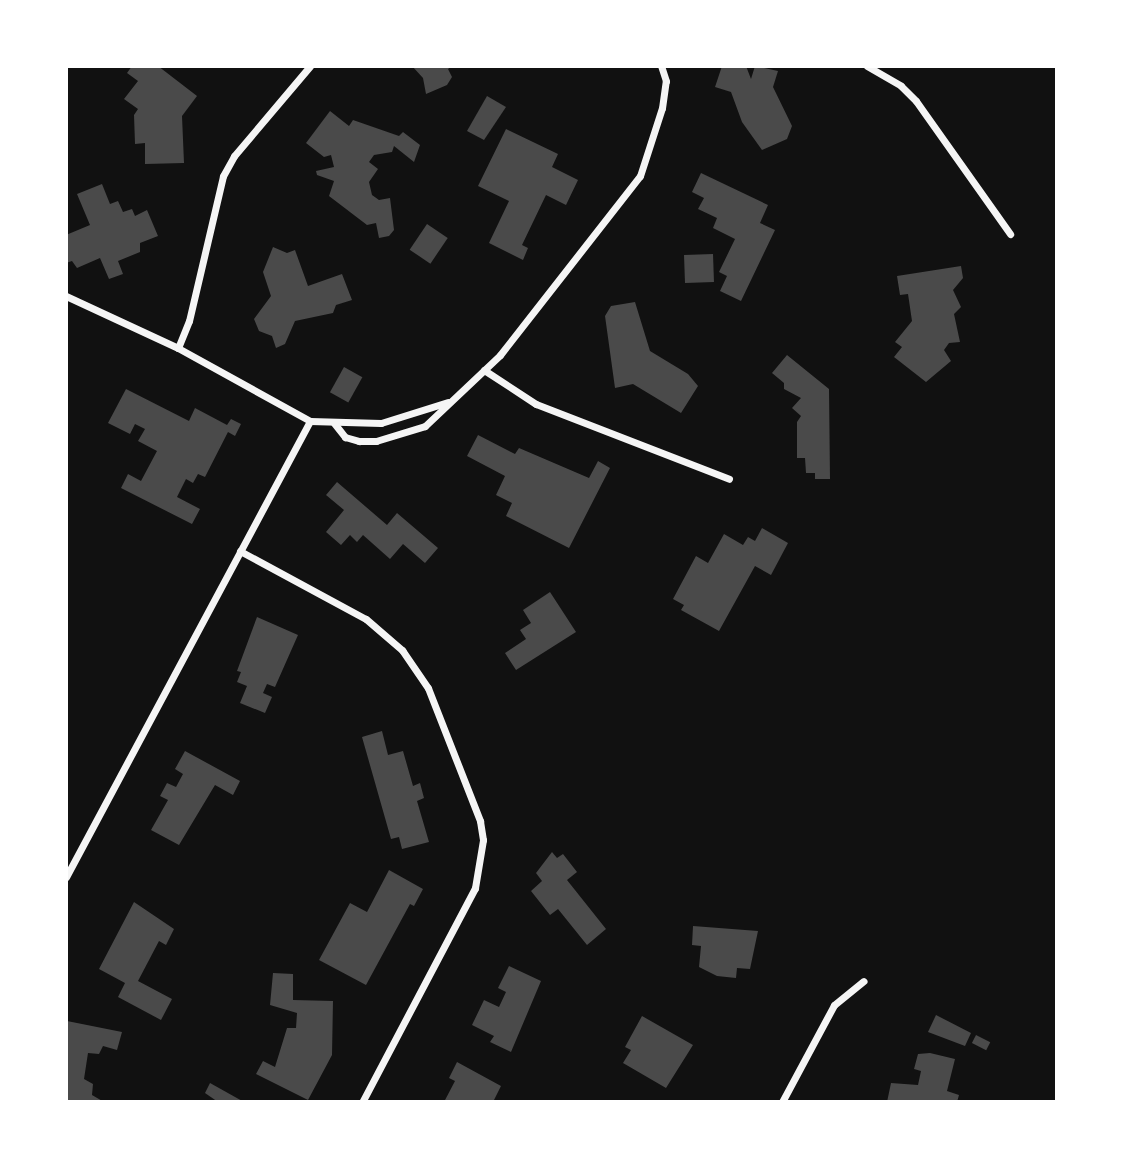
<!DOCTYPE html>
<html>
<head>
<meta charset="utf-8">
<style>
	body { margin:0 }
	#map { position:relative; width:1123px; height:1168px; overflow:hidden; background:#111; font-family:Karla,sans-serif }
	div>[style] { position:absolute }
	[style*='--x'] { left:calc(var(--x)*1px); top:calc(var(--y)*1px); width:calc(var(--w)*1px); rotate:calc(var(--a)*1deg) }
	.building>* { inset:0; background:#4a4a4a; transform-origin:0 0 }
	.minor>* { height:7px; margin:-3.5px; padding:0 3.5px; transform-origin:3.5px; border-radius:3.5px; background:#f5f5f5 }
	span { translate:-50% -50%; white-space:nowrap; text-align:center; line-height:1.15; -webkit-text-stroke:5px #fff; paint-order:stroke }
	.frame { position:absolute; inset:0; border:68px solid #fff; pointer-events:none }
</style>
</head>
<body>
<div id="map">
	<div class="building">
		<div style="clip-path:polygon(132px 66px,158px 66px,197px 96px,182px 116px,184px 163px,145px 164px,145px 143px,135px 144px,134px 115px,138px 109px,124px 99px,138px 81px,127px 73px)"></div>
		<div style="clip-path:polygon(412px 66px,452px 66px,448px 69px,452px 77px,447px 85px,426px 94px,423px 78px)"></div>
		<div style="clip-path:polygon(722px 66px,746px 66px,751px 79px,755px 66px,778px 71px,773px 87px,792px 126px,787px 139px,762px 150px,742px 122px,731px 92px,715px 87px)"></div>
		<div style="clip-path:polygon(487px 96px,506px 107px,484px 140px,467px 131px)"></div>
		<div style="clip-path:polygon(330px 111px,349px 126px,353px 120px,399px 136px,403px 132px,420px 145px,414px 162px,394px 146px,392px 152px,374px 155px,369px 162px,378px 169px,369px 182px,372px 195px,379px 200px,390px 198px,394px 230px,389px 236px,379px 238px,376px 223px,367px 225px,329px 196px,334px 181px,317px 175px,316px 171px,334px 167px,331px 155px,324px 157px,306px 143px)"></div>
		<div style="clip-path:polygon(506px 129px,558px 154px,552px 167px,578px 180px,566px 205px,546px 195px,522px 245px,528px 248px,523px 260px,489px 243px,509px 201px,478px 186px)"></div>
		<div style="clip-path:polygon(701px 173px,768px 205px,760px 223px,775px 230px,741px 301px,720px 291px,727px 276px,719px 272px,735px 239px,713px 228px,717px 218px,698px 209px,704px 198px,692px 192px)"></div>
		<div style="clip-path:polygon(102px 184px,110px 204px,118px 201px,123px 212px,132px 209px,135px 216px,147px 210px,158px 236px,140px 243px,140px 252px,118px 261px,123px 274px,109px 279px,100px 258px,77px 268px,72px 261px,66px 263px,66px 235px,90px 225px,77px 194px)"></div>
		<div style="left:427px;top:224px;width:25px;height:31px;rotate:34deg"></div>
		<div style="clip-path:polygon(273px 247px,287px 253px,295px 250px,308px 286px,342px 274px,352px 300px,336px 305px,333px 313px,295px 321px,285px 344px,276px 348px,272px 336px,259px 331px,254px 319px,271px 296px,263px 272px)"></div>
		<div style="left:713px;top:254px;width:28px;height:29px;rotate:88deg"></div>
		<div style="clip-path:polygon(961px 266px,963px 278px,953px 290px,961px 307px,954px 314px,960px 342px,949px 343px,944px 350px,951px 361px,926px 382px,894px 357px,902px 347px,895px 342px,912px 321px,908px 294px,900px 295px,897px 276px)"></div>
		<div style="clip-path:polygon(635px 302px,650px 351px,688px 374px,698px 386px,681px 413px,633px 384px,615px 388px,605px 316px,611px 306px)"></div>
		<div style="clip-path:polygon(787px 355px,829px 389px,830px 479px,815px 479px,815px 473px,806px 473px,805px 458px,797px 458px,797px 422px,801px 416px,792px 408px,801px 398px,784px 389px,784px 383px,772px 373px)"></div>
		<div style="left:344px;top:367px;width:21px;height:29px;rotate:29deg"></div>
		<div style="clip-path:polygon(126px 389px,189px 421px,195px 408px,227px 425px,231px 419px,241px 424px,235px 436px,228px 432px,205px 477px,198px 474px,193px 483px,186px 479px,177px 497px,200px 509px,192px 524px,121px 488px,128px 474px,141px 481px,157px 451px,138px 441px,145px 429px,135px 424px,130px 434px,108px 423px)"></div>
		<div style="clip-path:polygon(478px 435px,515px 454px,519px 448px,589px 478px,598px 461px,610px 468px,569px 548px,506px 516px,512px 503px,496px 495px,505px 476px,467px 456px)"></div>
		<div style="clip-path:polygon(337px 482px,387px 525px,397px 513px,438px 548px,425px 563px,403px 544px,390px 559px,363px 535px,357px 542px,350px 535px,341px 545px,326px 532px,344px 510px,326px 495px)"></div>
		<div style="clip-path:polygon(762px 528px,788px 543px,771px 575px,755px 566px,719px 631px,681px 610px,684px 605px,673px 599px,696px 556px,708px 563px,724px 534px,743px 545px,748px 537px,755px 541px)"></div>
		<div style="clip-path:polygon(550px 592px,576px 632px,516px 670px,505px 653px,526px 639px,520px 630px,531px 623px,523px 610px)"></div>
		<div style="clip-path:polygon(257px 617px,298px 635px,275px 687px,267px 684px,263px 693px,272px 697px,265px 713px,240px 703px,247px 686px,237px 682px,241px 672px,237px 671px)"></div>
		<div style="clip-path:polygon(382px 731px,388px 755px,403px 751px,413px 786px,420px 783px,424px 798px,417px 801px,429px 842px,402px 849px,399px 837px,391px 839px,362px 737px)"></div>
		<div style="clip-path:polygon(185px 751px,240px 781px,233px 795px,215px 785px,179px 845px,151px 830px,168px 800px,160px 796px,167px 783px,176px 787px,183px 774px,175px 769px)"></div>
		<div style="clip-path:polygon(552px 852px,557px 858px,563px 854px,577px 872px,567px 880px,606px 929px,587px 945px,558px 909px,550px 915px,531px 891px,542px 881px,536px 873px)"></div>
		<div style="clip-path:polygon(389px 870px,423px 889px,414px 906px,410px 904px,366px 985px,319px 960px,350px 903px,367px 912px)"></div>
		<div style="clip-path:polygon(134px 902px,174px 929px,166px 945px,159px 941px,138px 981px,172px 999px,161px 1020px,118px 997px,125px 983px,99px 969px)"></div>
		<div style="clip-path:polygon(693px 926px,758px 931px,750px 969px,737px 968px,736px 978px,717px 976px,699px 967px,701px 946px,692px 945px)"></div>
		<div style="clip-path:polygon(509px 966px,541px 981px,511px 1052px,490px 1042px,494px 1036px,472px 1025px,484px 1000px,499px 1007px,506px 992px,498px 988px)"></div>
		<div style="clip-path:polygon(273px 973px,293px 974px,293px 1000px,333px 1001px,332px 1055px,308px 1100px,256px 1074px,263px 1061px,275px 1067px,287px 1028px,296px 1028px,297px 1013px,270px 1005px)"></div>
		<div style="clip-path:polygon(936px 1015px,971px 1033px,965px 1046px,928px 1032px)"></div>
		<div style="clip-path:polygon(642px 1016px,693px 1045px,666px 1088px,623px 1063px,631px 1050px,625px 1047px)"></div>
		<div style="clip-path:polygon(67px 1021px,122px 1032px,117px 1050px,103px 1046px,99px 1054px,88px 1053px,84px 1079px,93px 1084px,92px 1095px,104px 1102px,66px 1102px)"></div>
		<div style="left:976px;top:1035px;width:16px;height:9px;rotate:27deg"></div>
		<div style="clip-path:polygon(930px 1053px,955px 1059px,947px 1091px,959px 1095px,957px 1102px,887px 1102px,891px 1083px,918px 1085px,921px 1071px,914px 1069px,918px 1054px)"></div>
		<div style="clip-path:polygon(457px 1062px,501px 1086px,493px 1102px,444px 1102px,455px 1081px,449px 1078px)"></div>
		<div style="clip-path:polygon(210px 1083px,244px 1102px,218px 1102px,205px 1093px)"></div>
	</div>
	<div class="minor">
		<div style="--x:867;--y:66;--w:39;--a:30"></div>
		<div style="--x:901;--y:86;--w:21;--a:45"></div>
		<div style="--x:916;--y:101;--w:163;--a:54.7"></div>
		<div style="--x:66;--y:296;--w:123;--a:24.9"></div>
		<div style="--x:178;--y:348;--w:151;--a:28.9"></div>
		<div style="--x:310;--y:421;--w:71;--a:1.6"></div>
		<div style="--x:381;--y:423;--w:70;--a:-17.4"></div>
		<div style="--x:178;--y:348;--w:29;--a:-68"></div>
		<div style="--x:189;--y:321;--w:149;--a:-76.8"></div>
		<div style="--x:223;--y:176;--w:23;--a:-61"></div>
		<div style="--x:234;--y:156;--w:118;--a:-49.8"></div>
		<div style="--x:484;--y:370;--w:62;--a:33.2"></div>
		<div style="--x:536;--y:404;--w:207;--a:21.2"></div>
		<div style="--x:334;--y:423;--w:18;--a:52"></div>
		<div style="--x:345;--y:437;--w:15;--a:16"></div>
		<div style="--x:359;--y:441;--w:17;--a:0"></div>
		<div style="--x:376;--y:441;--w:51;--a:-17"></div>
		<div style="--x:425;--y:426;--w:103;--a:-43.4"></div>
		<div style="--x:500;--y:355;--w:227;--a:-52"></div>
		<div style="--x:640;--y:176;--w:71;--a:-72.1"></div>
		<div style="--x:662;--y:108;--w:27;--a:-82"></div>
		<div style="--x:666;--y:81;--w:16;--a:-108"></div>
		<div style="--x:240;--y:551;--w:143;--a:28.4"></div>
		<div style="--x:366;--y:619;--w:48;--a:40.7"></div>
		<div style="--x:402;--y:650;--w:46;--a:55.6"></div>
		<div style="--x:428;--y:688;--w:143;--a:68.6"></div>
		<div style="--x:480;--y:821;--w:19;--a:81"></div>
		<div style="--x:483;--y:840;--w:49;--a:99.5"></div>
		<div style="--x:475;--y:888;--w:242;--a:117.8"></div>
		<div style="--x:66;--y:877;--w:517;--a:-61.85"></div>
		<div style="--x:782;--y:1102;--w:110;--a:-61.8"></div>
		<div style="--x:834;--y:1005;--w:38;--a:-39"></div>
	</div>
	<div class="frame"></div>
</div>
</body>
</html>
